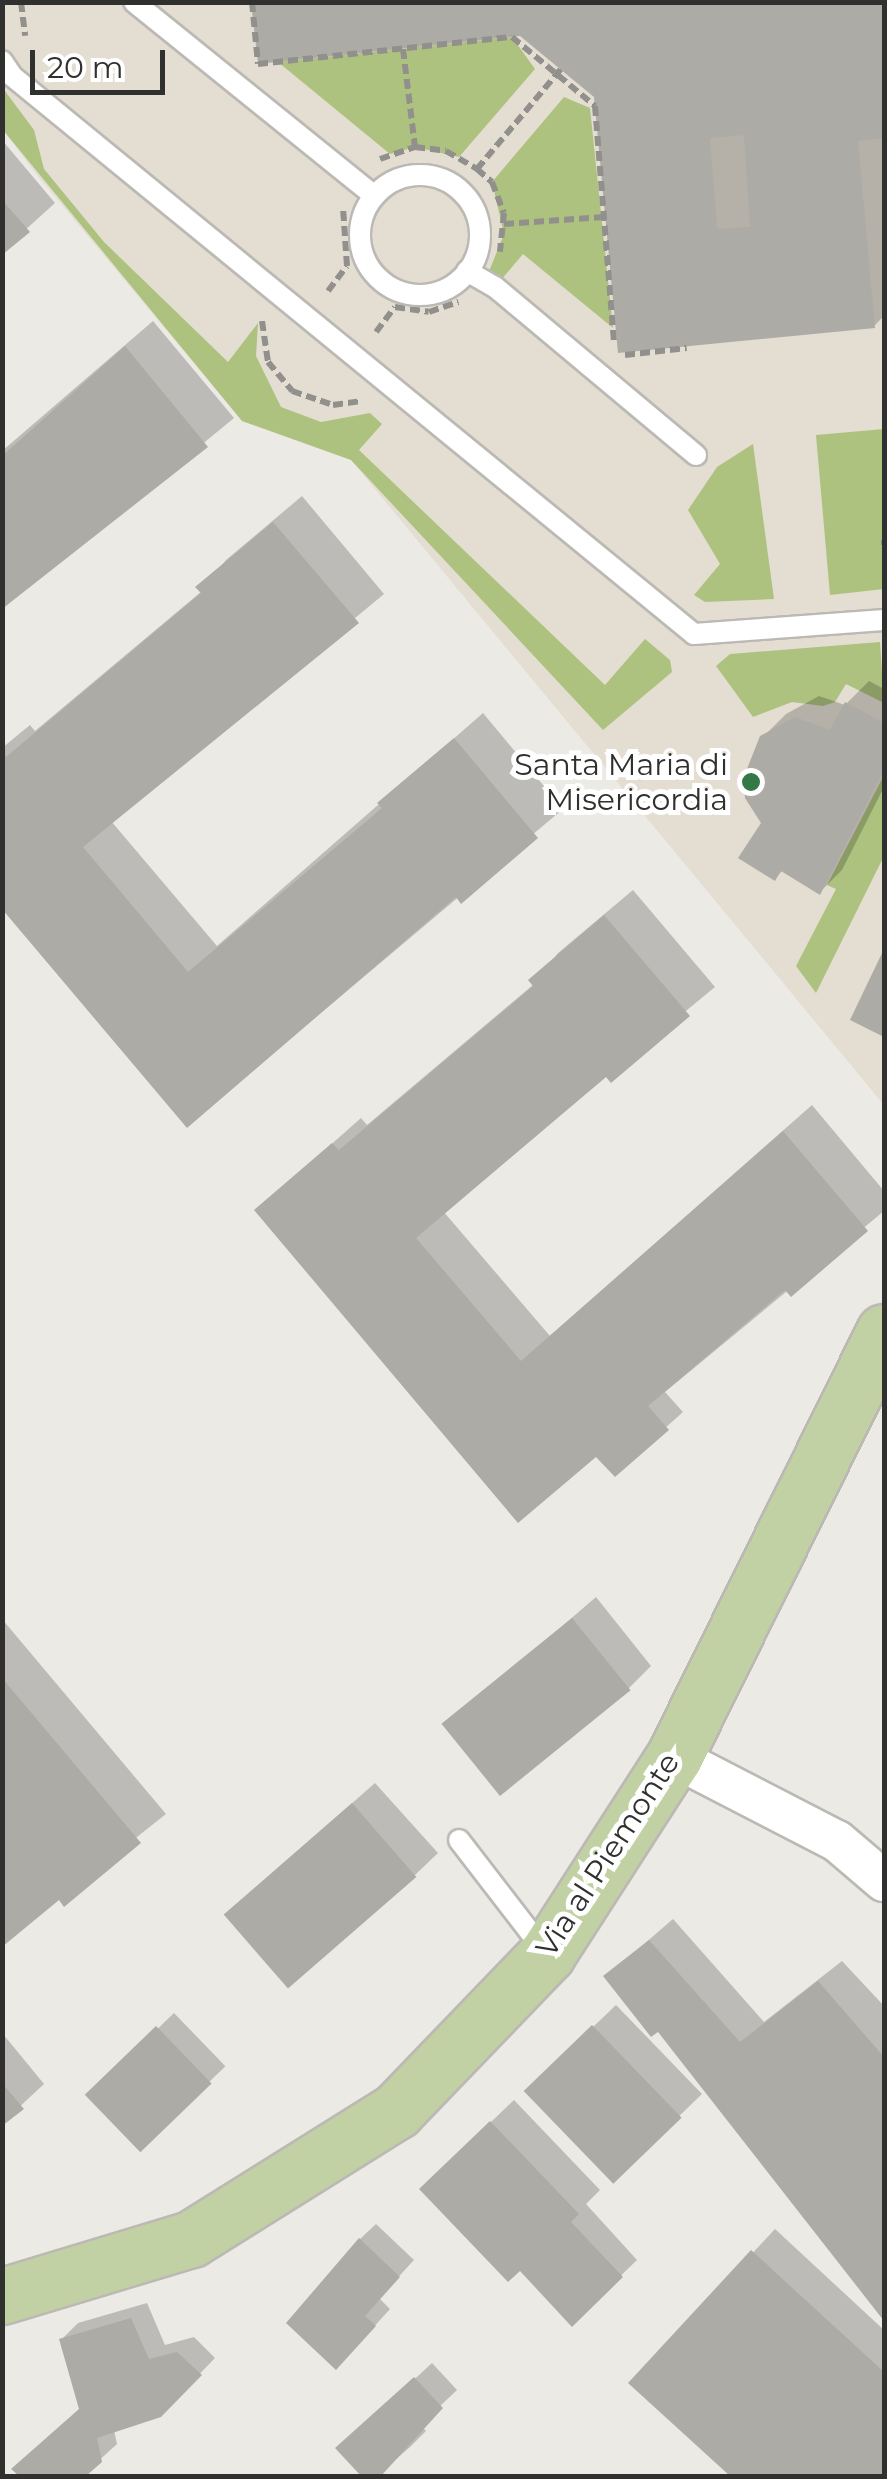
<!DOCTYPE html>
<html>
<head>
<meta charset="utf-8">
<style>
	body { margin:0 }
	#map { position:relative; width:887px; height:2479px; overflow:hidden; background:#eceae5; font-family:Montserrat,sans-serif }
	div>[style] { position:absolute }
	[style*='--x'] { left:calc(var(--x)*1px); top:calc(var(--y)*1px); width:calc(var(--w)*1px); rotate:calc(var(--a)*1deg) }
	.built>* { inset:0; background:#e3ddd2 }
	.green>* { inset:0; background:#aec27f }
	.shadow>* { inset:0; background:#0003; transform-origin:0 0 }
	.building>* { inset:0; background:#adaba6; transform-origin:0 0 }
	.path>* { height:6px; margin-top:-3px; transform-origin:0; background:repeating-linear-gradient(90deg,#91908c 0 10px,transparent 0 15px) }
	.roads { filter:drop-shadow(2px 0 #bcb9b4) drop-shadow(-2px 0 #bcb9b4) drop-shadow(0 2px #bcb9b4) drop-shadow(0 -2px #bcb9b4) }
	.lane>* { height:20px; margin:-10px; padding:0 10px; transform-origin:10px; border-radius:10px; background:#fff }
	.lane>.ring { margin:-10px; padding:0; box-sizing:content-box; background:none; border:20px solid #fff; border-radius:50% }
	.street>* { height:40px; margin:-20px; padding:0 20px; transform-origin:20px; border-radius:20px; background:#fff }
	.primary>* { height:55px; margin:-27.5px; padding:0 27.5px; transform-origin:27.5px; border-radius:27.5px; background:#c1d1a4 }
	.dots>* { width:28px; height:28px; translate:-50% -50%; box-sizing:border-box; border:5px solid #fff; border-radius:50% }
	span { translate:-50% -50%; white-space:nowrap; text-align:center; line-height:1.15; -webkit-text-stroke:10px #fff; paint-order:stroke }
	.poi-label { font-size:30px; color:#30302e }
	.right { translate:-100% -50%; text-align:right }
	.street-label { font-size:30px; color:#30302e }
	.frame { position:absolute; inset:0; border:5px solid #30302e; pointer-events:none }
	.scale { position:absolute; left:30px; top:50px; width:135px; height:45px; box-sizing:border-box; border:5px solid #30302e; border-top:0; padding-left:12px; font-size:30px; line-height:35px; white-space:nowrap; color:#30302e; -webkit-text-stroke:8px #fff; paint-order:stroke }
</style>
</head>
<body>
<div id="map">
	<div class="built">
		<div style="clip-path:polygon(3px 3px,884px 3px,884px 1105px,351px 460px,242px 421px,37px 175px,3px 130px)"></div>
	</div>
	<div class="green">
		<div style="clip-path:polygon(512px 37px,535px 69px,459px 157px,415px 147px,390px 154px,278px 62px)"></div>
		<div style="clip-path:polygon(2px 87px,34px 130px,44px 169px,104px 242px,228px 362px,258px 323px,256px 356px,281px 407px,321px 422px,370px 413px,382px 424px,359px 450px,605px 685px,645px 639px,670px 660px,672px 672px,603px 730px,351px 460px,242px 421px,3px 130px)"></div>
		<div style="clip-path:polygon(564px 97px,590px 108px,613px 328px,523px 254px,495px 287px,486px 279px,504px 234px,492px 182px)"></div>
		<div style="clip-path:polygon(884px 429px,884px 589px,830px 595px,816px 435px)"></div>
		<div style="clip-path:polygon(753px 444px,774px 599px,705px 602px,694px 595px,720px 564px,688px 510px,717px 467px)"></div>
		<div style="clip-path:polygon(880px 642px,884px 703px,846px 684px,835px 702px,823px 706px,792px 702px,753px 717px,716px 666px,730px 654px)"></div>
		<div style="clip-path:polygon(884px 775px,884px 856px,816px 993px,796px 966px,836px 889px,827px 885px)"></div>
	</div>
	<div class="shadow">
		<div style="clip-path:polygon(255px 2px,884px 2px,884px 316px,874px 326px,620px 350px,597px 95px,520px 33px)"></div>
		<div style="clip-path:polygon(2px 140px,55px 203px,2px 251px)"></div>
		<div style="clip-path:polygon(153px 321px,234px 418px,2px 609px,2px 451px)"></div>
		<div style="clip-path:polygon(302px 496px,384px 594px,111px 821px,217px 946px,483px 713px,563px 809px,188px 1125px,2px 905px,2px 748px,30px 725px,35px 731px,202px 591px,226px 560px)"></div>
		<div style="clip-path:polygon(869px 681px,884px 689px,884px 787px,842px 870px,820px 892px,784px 869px,775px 878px,764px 823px,762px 738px,786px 714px,819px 696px,845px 705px)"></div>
		<div style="clip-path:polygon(633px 890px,715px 987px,443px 1211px,550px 1336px,812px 1105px,884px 1191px,884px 1211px,665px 1392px,683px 1412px,615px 1473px,595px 1452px,257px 1210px,361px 1118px,367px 1125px,534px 984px,558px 953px)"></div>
		<div style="clip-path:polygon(596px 1597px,651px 1666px,629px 1688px,446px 1726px)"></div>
		<div style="clip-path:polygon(2px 1619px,166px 1814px,2px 1944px)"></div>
		<div style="clip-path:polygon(375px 1783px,438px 1853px,415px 1875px,250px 1893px)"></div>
		<div style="clip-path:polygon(673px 1919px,764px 2022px,842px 1961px,884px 2006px,884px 2317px,659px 2028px,607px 1976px)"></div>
		<div style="clip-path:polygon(616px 2005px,702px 2094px,612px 2181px,549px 2069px)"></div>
		<div style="left:174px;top:2013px;width:74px;height:119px;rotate:46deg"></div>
		<div style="clip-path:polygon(3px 2034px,44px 2084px,2px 2123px)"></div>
		<div style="clip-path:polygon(514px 2100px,600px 2190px,586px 2204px,637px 2260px,572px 2323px,445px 2166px)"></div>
		<div style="clip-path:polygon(376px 2224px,414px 2260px,379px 2298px,390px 2309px,352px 2351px,360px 2239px)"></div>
		<div style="clip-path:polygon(775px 2229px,884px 2330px,884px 2476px,734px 2476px,632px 2383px)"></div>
		<div style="clip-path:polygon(147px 2303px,165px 2345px,194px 2337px,215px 2358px,160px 2415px,114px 2430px,117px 2444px,82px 2476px,22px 2476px,15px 2469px,81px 2408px,62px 2339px,78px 2323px)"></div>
		<div style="clip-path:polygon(432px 2363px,457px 2390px,420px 2425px,426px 2431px,410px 2447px,377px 2476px,364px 2476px,339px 2449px)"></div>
	</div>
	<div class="building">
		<div style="clip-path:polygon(evenodd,251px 2px,884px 2px,884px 138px,858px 141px,875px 328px,618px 353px,594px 97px,520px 36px,258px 64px,251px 2px,744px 135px,750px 227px,717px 229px,710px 138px,744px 135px)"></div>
		<div style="clip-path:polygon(2px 200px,30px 232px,2px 255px)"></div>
		<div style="clip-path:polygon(125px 346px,208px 447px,2px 609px,2px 456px)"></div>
		<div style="clip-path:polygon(273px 522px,359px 623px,83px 847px,188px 972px,382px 808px,377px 803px,454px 738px,538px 838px,461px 904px,456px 897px,187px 1128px,2px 909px,2px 752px,6px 757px,201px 593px,195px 587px)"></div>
		<div style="clip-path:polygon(845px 702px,884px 723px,884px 770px,820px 895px,781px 871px,775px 881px,738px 858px,761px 823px,745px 798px,743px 779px,760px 736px,795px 717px,830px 730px)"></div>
		<div style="clip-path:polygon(604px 915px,690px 1016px,611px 1083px,606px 1077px,416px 1238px,521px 1361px,783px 1131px,868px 1231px,791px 1297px,785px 1290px,648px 1406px,669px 1430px,615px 1477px,596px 1457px,518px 1523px,254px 1210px,332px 1143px,339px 1150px,533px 986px,528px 980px)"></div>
		<div style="clip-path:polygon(884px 949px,884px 1037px,850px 1020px)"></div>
		<div style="left:572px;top:1618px;width:93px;height:168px;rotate:51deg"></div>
		<div style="clip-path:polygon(2px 1678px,141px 1843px,64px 1907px,59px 1900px,2px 1947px)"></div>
		<div style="left:352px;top:1803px;width:98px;height:170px;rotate:49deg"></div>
		<div style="clip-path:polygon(649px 1940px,740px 2042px,818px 1981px,884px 2057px,884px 2321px,658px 2032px,651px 2037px,603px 1976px)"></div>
		<div style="left:592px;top:2025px;width:129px;height:95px;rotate:46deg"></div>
		<div style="left:156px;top:2026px;width:80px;height:99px;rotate:46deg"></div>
		<div style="clip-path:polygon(2px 2083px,24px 2109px,2px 2126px)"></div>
		<div style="clip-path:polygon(490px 2121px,579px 2214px,571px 2222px,623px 2277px,572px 2327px,520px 2271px,508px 2282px,419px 2189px)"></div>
		<div style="clip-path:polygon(359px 2238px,400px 2277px,365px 2316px,376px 2326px,336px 2370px,286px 2323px)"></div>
		<div style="clip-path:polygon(751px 2250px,884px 2372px,884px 2476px,730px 2476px,628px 2383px)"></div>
		<div style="clip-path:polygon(131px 2318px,149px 2359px,177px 2352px,202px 2375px,161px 2417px,97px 2438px,102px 2462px,86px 2476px,19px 2476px,11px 2469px,79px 2409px,59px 2339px)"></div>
		<div style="clip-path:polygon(414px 2377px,443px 2408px,381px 2476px,361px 2476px,335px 2448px)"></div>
	</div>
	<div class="path">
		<div style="--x:21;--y:2;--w:34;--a:83"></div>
		<div style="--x:252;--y:2;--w:62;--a:84.5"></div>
		<div style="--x:258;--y:64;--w:255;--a:-6.1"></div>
		<div style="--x:512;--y:37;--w:108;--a:39.7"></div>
		<div style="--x:595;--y:106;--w:239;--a:85.4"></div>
		<div style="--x:403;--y:49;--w:99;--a:83"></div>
		<div style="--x:380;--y:159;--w:37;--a:-19"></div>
		<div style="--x:415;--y:147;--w:31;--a:7"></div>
		<div style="--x:446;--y:151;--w:36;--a:30"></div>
		<div style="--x:477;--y:169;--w:20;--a:41"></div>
		<div style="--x:492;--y:182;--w:33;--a:69"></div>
		<div style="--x:504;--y:213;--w:39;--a:96"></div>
		<div style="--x:477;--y:169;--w:131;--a:-50"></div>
		<div style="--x:504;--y:224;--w:100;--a:-4"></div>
		<div style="--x:328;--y:291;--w:31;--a:-53"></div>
		<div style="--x:347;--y:266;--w:58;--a:-93.9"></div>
		<div style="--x:262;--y:321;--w:41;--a:81.7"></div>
		<div style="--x:268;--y:362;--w:38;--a:50"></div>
		<div style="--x:292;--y:391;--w:43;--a:18.9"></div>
		<div style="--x:333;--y:405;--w:28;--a:-8"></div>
		<div style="--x:376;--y:332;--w:31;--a:-53"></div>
		<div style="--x:395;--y:307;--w:34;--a:8"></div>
		<div style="--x:429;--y:312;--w:31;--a:-19"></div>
		<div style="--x:625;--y:355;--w:62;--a:-6.4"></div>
		<div style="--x:884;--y:540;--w:5;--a:90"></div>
	</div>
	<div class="roads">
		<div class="lane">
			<div style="--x:134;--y:2;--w:309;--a:38.9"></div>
			<div style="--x:2;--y:61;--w:18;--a:56"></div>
			<div style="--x:12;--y:76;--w:881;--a:39.29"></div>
			<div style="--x:694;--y:634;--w:191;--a:-4.2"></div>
			<div class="ring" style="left:360px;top:175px;width:100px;height:100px"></div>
			<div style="--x:467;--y:271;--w:32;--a:30"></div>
			<div style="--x:495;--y:287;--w:262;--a:39.9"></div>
			<div style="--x:459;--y:1840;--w:143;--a:52.4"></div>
		</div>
		<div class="street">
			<div style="--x:674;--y:1757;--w:183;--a:27.3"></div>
			<div style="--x:837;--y:1841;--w:62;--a:40.4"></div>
		</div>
		<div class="primary">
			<div style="--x:2;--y:2296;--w:197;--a:-16.8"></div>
			<div style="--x:191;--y:2239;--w:242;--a:-32"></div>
			<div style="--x:396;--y:2111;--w:218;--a:-46.1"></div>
			<div style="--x:547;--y:1954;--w:234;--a:-57.2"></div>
			<div style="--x:674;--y:1757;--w:474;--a:-63.7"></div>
		</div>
	</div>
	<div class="dots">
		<div style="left:751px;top:782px;background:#327946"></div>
	</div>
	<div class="poi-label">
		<span class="right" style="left:728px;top:782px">Santa Maria di<br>Misericordia</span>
	</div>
	<div class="street-label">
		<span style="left:608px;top:1855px;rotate:-57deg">Via al Piemonte</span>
	</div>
	<div class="frame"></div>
	<div class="scale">20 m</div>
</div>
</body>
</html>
